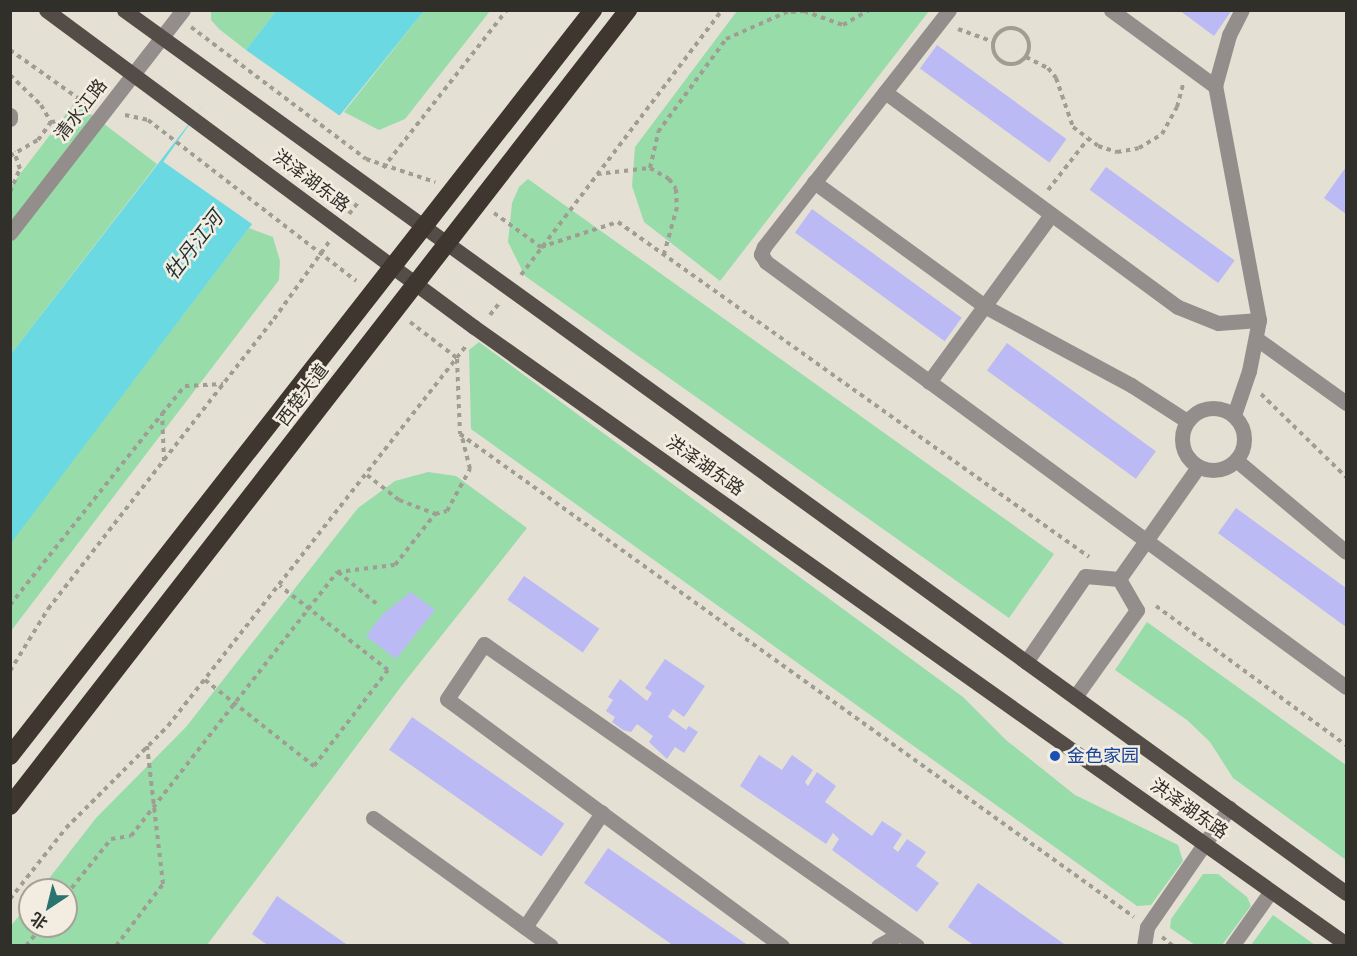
<!DOCTYPE html>
<html>
<head>
<meta charset="utf-8">
<style>
	body { margin:0 }
	#map { position:relative; width:1357px; height:956px; overflow:hidden; background:#e5e0d4; font-family:"IBM Plex Sans","Noto Sans SC",sans-serif }
	div>[style] { position:absolute }
	[style*='--x'] { left:calc(var(--x)*1px); top:calc(var(--y)*1px); width:calc(var(--w)*1px); rotate:calc(var(--a)*1deg) }
	.green>* { inset:0; background:#98dcaa }
	.water>* { inset:0; background:#6ad9e2 }
	.pier>* { inset:0; background:#e5e0d4; transform-origin:0 0 }
	.building>* { inset:0; background:#bbbaf4; transform-origin:0 0 }
	.path>* { height:4px; margin-top:-2px; transform-origin:0; background:repeating-linear-gradient(90deg,#a09d93 0 4.5px,transparent 0 9px) }
	.path>.ring { margin:-2px; padding:0; box-sizing:content-box; background:none; border:4px solid #a09d93; border-radius:50% }
	.minor>* { height:15px; margin:-7.5px; padding:0 7.5px; transform-origin:7.5px; border-radius:7.5px; background:#938e8b }
	.minor>.ring { margin:-7.5px; padding:0; box-sizing:content-box; background:none; border:15px solid #938e8b; border-radius:50% }
	.major>* { height:15px; margin:-7.5px; padding:0 7.5px; transform-origin:7.5px; border-radius:7.5px; background:#544c46 }
	.highway>* { height:18px; margin:-9px; padding:0 9px; transform-origin:9px; border-radius:9px; background:#3e362f }
	.dots>* { width:16px; height:16px; translate:-50% -50%; box-sizing:border-box; border:3px solid #f3ede1; border-radius:50% }
	span { translate:-50% -50%; white-space:nowrap; text-align:center; line-height:1.15; -webkit-text-stroke:5px #f3ede1; paint-order:stroke }
	.street-label { font-size:18px; color:#312f2a }
	.transit-label { font-size:18px; color:#164399 }
	.left { translate:0 -50%; text-align:left }
	.water-label { font-size:20px; color:#1c3133; font-style:italic }
	.frame { position:absolute; inset:0; border:12px solid #312f2a; pointer-events:none }
	.north { position:absolute; left:18px; top:878px; width:60px; height:60px; box-sizing:border-box; background:#f3ede1; border:2px solid #a5a198; border-radius:50%; rotate:215deg; font-size:16px; font-weight:700; line-height:24px; text-align:center; color:#312f2a }
	.north::after { content:''; display:block; margin:auto; width:21px; height:27px; background:#2a736e; clip-path:polygon(50% 0,100% 100%,50% 72%,0 100%) }
</style>
</head>
<body>
<div id="map">
	<div class="green">
		<div style="clip-path:polygon(211px 11px,276px 11px,246px 50px,219px 29px,211px 20px)"></div>
		<div style="clip-path:polygon(424px 11px,490px 11px,405px 119px,379px 130px,344px 112px)"></div>
		<div style="clip-path:polygon(737px 11px,929px 11px,720px 281px,644px 222px,632px 186px,635px 147px)"></div>
		<div style="clip-path:polygon(75px 102px,157px 164px,11px 354px,11px 186px)"></div>
		<div style="clip-path:polygon(528px 179px,1054px 554px,1009px 618px,525px 276px,508px 242px,512px 203px,519px 187px)"></div>
		<div style="clip-path:polygon(249px 228px,273px 237px,280px 261px,279px 280px,11px 631px,10px 543px)"></div>
		<div style="clip-path:polygon(479px 342px,963px 697px,1006px 740px,1075px 795px,1178px 845px,1183px 861px,1151px 905px,1137px 906px,471px 429px,469px 350px)"></div>
		<div style="clip-path:polygon(428px 472px,456px 476px,527px 528px,403px 684px,207px 945px,11px 945px,10px 927px,30px 902px,30px 926px,66px 926px,66px 890px,40px 890px,96px 818px,186px 727px,358px 508px,395px 481px)"></div>
		<div style="clip-path:polygon(1147px 622px,1346px 765px,1346px 860px,1233px 778px,1210px 742px,1187px 720px,1115px 670px)"></div>
		<div style="clip-path:polygon(1203px 874px,1218px 874px,1247px 897px,1251px 906px,1222px 945px,1195px 945px,1170px 928px,1171px 919px)"></div>
		<div style="clip-path:polygon(1273px 915px,1315px 945px,1251px 945px)"></div>
	</div>
	<div class="water">
		<div style="clip-path:polygon(276px 11px,424px 11px,249px 228px,11px 543px,11px 354px)"></div>
	</div>
	<div class="pier">
		<div style="left:243px;top:48px;width:122px;height:139px;rotate:35deg"></div>
	</div>
	<div class="building">
		<div style="clip-path:polygon(1179px 10px,1232px 10px,1214px 36px)"></div>
		<div style="left:937px;top:45px;width:160px;height:29px;rotate:36deg"></div>
		<div style="left:1106px;top:167px;width:159px;height:28px;rotate:36deg"></div>
		<div style="clip-path:polygon(1346px 167px,1346px 214px,1324px 198px)"></div>
		<div style="left:812px;top:209px;width:185px;height:29px;rotate:36deg"></div>
		<div style="left:1007px;top:343px;width:184px;height:34px;rotate:36deg"></div>
		<div style="clip-path:polygon(1236px 508px,1346px 588px,1346px 627px,1218px 533px)"></div>
		<div style="left:524px;top:576px;width:92px;height:29px;rotate:35deg"></div>
		<div style="clip-path:polygon(411px 592px,435px 610px,396px 659px,366px 636px,383px 614px)"></div>
		<div style="clip-path:polygon(665px 659px,705px 686px,684px 717px,673px 709px,668px 717px,686px 730px,689px 726px,698px 732px,684px 753px,675px 747px,667px 759px,649px 742px,653px 736px,637px 724px,631px 732px,623px 730px,612px 722px,615px 717px,606px 711px,613px 700px,608px 697px,620px 679px,647px 701px,652px 693px,645px 688px)"></div>
		<div style="left:412px;top:717px;width:186px;height:40px;rotate:35deg"></div>
		<div style="clip-path:polygon(759px 755px,782px 770px,792px 755px,813px 770px,805px 782px,808px 786px,817px 772px,836px 786px,825px 802px,872px 836px,882px 821px,902px 834px,893px 848px,898px 852px,907px 839px,926px 852px,916px 866px,939px 883px,917px 912px,832px 850px,839px 839px,833px 833px,826px 844px,740px 786px)"></div>
		<div style="clip-path:polygon(608px 848px,749px 946px,674px 946px,584px 883px)"></div>
		<div style="clip-path:polygon(978px 883px,1067px 946px,975px 946px,948px 927px)"></div>
		<div style="clip-path:polygon(277px 896px,349px 946px,269px 946px,252px 934px)"></div>
	</div>
	<div class="path">
		<div style="--x:791;--y:12;--w:13;--a:-4"></div>
		<div style="--x:804;--y:11;--w:41;--a:19.7"></div>
		<div style="--x:843;--y:25;--w:30;--a:-30"></div>
		<div style="--x:191;--y:27;--w:219;--a:37"></div>
		<div style="--x:366;--y:159;--w:73;--a:18.4"></div>
		<div class="ring" style="left:993px;top:28px;width:32px;height:32px"></div>
		<div style="--x:958;--y:29;--w:37;--a:20"></div>
		<div style="--x:10;--y:50;--w:95;--a:35.2"></div>
		<div style="--x:1026;--y:57;--w:25;--a:27"></div>
		<div style="--x:1048;--y:68;--w:13;--a:51"></div>
		<div style="--x:1056;--y:78;--w:52;--a:70.9"></div>
		<div style="--x:1073;--y:127;--w:31;--a:37"></div>
		<div style="--x:1098;--y:146;--w:20;--a:18"></div>
		<div style="--x:1117;--y:152;--w:22;--a:-10"></div>
		<div style="--x:1139;--y:148;--w:27;--a:-31"></div>
		<div style="--x:1162;--y:134;--w:31;--a:-61"></div>
		<div style="--x:1177;--y:107;--w:23;--a:-75"></div>
		<div style="--x:10;--y:75;--w:43;--a:44.1"></div>
		<div style="--x:41;--y:105;--w:20;--a:60"></div>
		<div style="--x:51;--y:122;--w:23;--a:-7"></div>
		<div style="--x:125;--y:115;--w:24;--a:12"></div>
		<div style="--x:148;--y:120;--w:263;--a:37.7"></div>
		<div style="--x:10;--y:156;--w:32;--a:-30"></div>
		<div style="--x:38;--y:140;--w:22;--a:-54"></div>
		<div style="--x:383;--y:168;--w:201;--a:-51.9"></div>
		<div style="--x:650;--y:168;--w:37;--a:-77"></div>
		<div style="--x:658;--y:132;--w:115;--a:-53.8"></div>
		<div style="--x:726;--y:39;--w:71;--a:-24"></div>
		<div style="--x:597;--y:174;--w:53;--a:-6.5"></div>
		<div style="--x:650;--y:168;--w:22;--a:30"></div>
		<div style="--x:669;--y:179;--w:12;--a:55"></div>
		<div style="--x:676;--y:189;--w:18;--a:87"></div>
		<div style="--x:677;--y:207;--w:49;--a:105.5"></div>
		<div style="--x:1048;--y:190;--w:65;--a:-51.9"></div>
		<div style="--x:10;--y:192;--w:25;--a:-67"></div>
		<div style="--x:20;--y:169;--w:18;--a:-109"></div>
		<div style="--x:494;--y:213;--w:58;--a:35.9"></div>
		<div style="--x:541;--y:247;--w:81;--a:-18"></div>
		<div style="--x:618;--y:222;--w:578;--a:35.42"></div>
		<div style="--x:349;--y:214;--w:16;--a:-52"></div>
		<div style="--x:521;--y:275;--w:333;--a:-52.8"></div>
		<div style="--x:490;--y:315;--w:16;--a:-52"></div>
		<div style="--x:410;--y:322;--w:59;--a:37.5"></div>
		<div style="--x:457;--y:359;--w:75;--a:87.7"></div>
		<div style="--x:460;--y:434;--w:829;--a:35.63"></div>
		<div style="--x:1261;--y:394;--w:119;--a:44.3"></div>
		<div style="--x:164;--y:461;--w:47;--a:-92.4"></div>
		<div style="--x:162;--y:414;--w:36;--a:-51"></div>
		<div style="--x:185;--y:386;--w:38;--a:-3"></div>
		<div style="--x:367;--y:475;--w:41;--a:38"></div>
		<div style="--x:399;--y:500;--w:39;--a:21"></div>
		<div style="--x:435;--y:514;--w:12;--a:-14"></div>
		<div style="--x:447;--y:511;--w:48;--a:-61.3"></div>
		<div style="--x:470;--y:469;--w:36;--a:-104"></div>
		<div style="--x:338;--y:572;--w:50;--a:39.4"></div>
		<div style="--x:10;--y:605;--w:244;--a:-51.5"></div>
		<div style="--x:1156;--y:606;--w:235;--a:36.2"></div>
		<div style="--x:10;--y:671;--w:73;--a:-58.5"></div>
		<div style="--x:48;--y:609;--w:368;--a:-52.1"></div>
		<div style="--x:274;--y:319;--w:95;--a:-54.5"></div>
		<div style="--x:205;--y:680;--w:139;--a:38.3"></div>
		<div style="--x:314;--y:766;--w:121;--a:-52.4"></div>
		<div style="--x:388;--y:670;--w:137;--a:-142.1"></div>
		<div style="--x:66;--y:895;--w:72;--a:-51.2"></div>
		<div style="--x:111;--y:839;--w:20;--a:-9"></div>
		<div style="--x:131;--y:836;--w:335;--a:-52"></div>
		<div style="--x:337;--y:572;--w:58;--a:-6.9"></div>
		<div style="--x:395;--y:565;--w:65;--a:-51.9"></div>
		<div style="--x:10;--y:899;--w:90;--a:-51.7"></div>
		<div style="--x:66;--y:828;--w:144;--a:-45"></div>
		<div style="--x:168;--y:726;--w:484;--a:-51.9"></div>
		<div style="--x:1162;--y:937;--w:14;--a:39"></div>
		<div style="--x:26;--y:946;--w:26;--a:-51"></div>
		<div style="--x:116;--y:946;--w:78;--a:-52.8"></div>
		<div style="--x:163;--y:884;--w:139;--a:-96.6"></div>
	</div>
	<div class="minor">
		<div style="--x:949;--y:10;--w:301;--a:128"></div>
		<div style="--x:764;--y:247;--w:8;--a:113"></div>
		<div style="--x:761;--y:254;--w:9;--a:58"></div>
		<div style="--x:766;--y:262;--w:719;--a:36.23"></div>
		<div style="--x:1111;--y:10;--w:129;--a:36.2"></div>
		<div style="--x:885;--y:92;--w:363;--a:36.3"></div>
		<div style="--x:1178;--y:307;--w:43;--a:21.8"></div>
		<div style="--x:1218;--y:323;--w:41;--a:-4.2"></div>
		<div style="--x:10;--y:115;--w:4;--a:90"></div>
		<div style="--x:814;--y:182;--w:213;--a:36"></div>
		<div style="--x:986;--y:307;--w:165;--a:28.3"></div>
		<div style="--x:1131;--y:385;--w:67;--a:32.7"></div>
		<div style="--x:10;--y:233;--w:282;--a:-52.2"></div>
		<div style="--x:1257;--y:339;--w:110;--a:35.7"></div>
		<div style="--x:929;--y:382;--w:207;--a:-53.9"></div>
		<div class="ring" style="left:1182px;top:408px;width:47px;height:47px"></div>
		<div style="--x:1234;--y:415;--w:46;--a:-71.2"></div>
		<div style="--x:1249;--y:371;--w:52;--a:-78.9"></div>
		<div style="--x:1259;--y:320;--w:238;--a:-100.6"></div>
		<div style="--x:1215;--y:86;--w:53;--a:-74.6"></div>
		<div style="--x:1229;--y:35;--w:28;--a:-63"></div>
		<div style="--x:1236;--y:460;--w:143;--a:39.9"></div>
		<div style="--x:1119;--y:579;--w:137;--a:-54.8"></div>
		<div style="--x:1026;--y:662;--w:104;--a:-55.5"></div>
		<div style="--x:1085;--y:576;--w:34;--a:5"></div>
		<div style="--x:1119;--y:579;--w:36;--a:60"></div>
		<div style="--x:1137;--y:610;--w:107;--a:125.5"></div>
		<div style="--x:373;--y:818;--w:219;--a:35.7"></div>
		<div style="--x:525;--y:927;--w:138;--a:-56"></div>
		<div style="--x:782;--y:946;--w:416;--a:-143.6"></div>
		<div style="--x:447;--y:699;--w:66;--a:-56.1"></div>
		<div style="--x:484;--y:644;--w:528;--a:34.89"></div>
		<div style="--x:878;--y:946;--w:25;--a:-29"></div>
		<div style="--x:1144;--y:946;--w:19;--a:-81"></div>
		<div style="--x:1147;--y:927;--w:145;--a:-55.4"></div>
		<div style="--x:1232;--y:946;--w:67;--a:-54.7"></div>
	</div>
	<div class="major">
		<div style="--x:46;--y:10;--w:533;--a:36.53"></div>
		<div style="--x:474;--y:327;--w:1068;--a:35.28"></div>
		<div style="--x:124;--y:10;--w:1508;--a:35.85"></div>
	</div>
	<div class="highway">
		<div style="--x:10;--y:756;--w:947;--a:-51.99"></div>
		<div style="--x:10;--y:806;--w:1008;--a:-52.17"></div>
	</div>
	<div class="dots">
		<div style="left:1055px;top:756px;background:#1a4fb4"></div>
	</div>
	<div class="street-label">
		<span style="left:81px;top:110px;rotate:-52deg">清水江路</span>
		<span style="left:311px;top:181px;rotate:37deg">洪泽湖东路</span>
		<span style="left:303px;top:395px;rotate:-53deg">西楚大道</span>
		<span style="left:705px;top:466px;rotate:35deg">洪泽湖东路</span>
		<span style="left:1189px;top:809px;rotate:35deg">洪泽湖东路</span>
	</div>
	<div class="transit-label">
		<span class="left" style="left:1067px;top:756px">金色家园</span>
	</div>
	<div class="water-label">
		<span style="left:193px;top:245px;rotate:-52deg">牡丹江河</span>
	</div>
	<div class="frame"></div>
	<div class="north">北</div>
</div>
</body>
</html>
